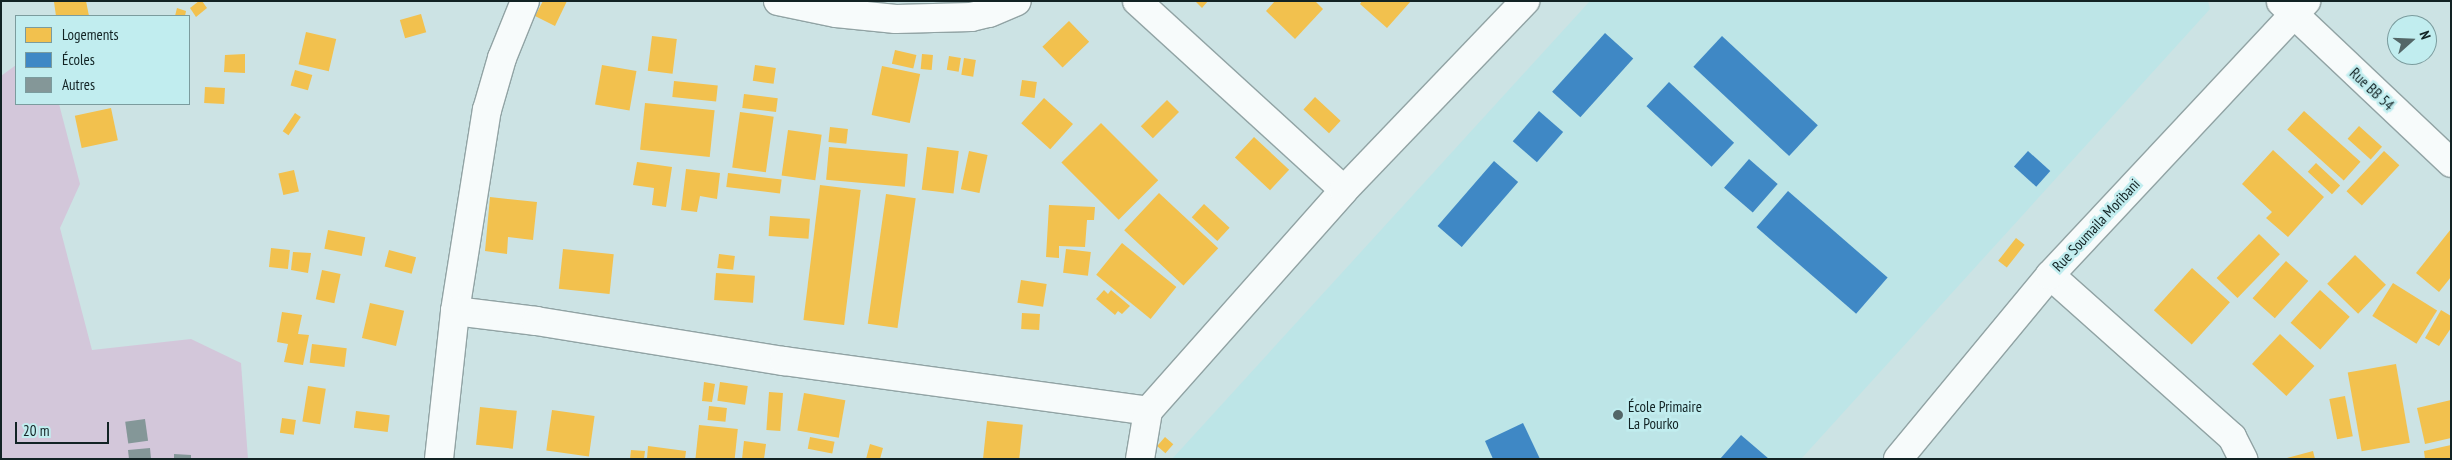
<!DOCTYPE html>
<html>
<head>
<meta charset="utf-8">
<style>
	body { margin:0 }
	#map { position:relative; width:2452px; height:460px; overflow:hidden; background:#cce3e4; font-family:"PT Sans Narrow",sans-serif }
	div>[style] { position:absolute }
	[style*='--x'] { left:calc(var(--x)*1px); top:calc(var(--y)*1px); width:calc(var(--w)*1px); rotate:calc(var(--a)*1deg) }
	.built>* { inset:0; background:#bde5e7 }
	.green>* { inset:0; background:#d3c7da }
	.homes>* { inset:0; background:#f2c14e; transform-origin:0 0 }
	.schools>* { inset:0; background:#3f88c5; transform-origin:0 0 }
	.building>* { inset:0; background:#849798; transform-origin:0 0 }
	.roads { filter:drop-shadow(1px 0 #91a3a4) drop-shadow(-1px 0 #91a3a4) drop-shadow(0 1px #91a3a4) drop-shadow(0 -1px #91a3a4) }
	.street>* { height:28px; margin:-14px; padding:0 14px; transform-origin:14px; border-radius:14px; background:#f7fbfb }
	.dots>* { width:14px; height:14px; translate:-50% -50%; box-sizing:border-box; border:2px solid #c1edef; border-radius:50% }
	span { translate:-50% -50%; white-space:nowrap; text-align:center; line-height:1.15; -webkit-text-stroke:5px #c1edef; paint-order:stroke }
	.street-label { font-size:15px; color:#122324 }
	.poi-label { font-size:15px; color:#122324 }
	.left { translate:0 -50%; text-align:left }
	.frame { position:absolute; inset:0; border:2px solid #122324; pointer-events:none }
	.legend { position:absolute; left:15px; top:15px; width:175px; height:90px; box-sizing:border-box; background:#c1edef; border:1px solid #7b9c9e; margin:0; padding:6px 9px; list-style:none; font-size:15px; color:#122324 }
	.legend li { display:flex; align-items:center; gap:10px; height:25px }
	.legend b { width:25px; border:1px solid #7b9c9e }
	.north { position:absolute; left:2387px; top:15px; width:50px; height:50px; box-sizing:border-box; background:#c1edef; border:1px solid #7b9c9e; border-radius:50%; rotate:70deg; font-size:14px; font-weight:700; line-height:20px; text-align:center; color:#122324 }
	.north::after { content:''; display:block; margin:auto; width:18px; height:22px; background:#536667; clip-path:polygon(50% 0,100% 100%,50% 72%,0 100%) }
	.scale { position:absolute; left:15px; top:422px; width:94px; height:22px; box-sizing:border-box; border:2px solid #122324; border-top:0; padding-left:6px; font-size:15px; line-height:18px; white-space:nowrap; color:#122324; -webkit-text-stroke:4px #c1edef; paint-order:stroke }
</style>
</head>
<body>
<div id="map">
	<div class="built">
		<div style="clip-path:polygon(1590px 1px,2208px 1px,2210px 9px,1801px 459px,1172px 459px)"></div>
	</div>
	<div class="green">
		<div style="clip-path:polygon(16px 65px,16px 104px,59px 104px,80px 184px,60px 228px,92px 350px,191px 339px,241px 363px,248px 459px,1px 459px,1px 76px)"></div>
	</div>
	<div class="homes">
		<div style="clip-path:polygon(61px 1px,86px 1px,89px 16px,56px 16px,54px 2px)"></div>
		<div style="clip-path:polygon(199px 1px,202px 1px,207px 8px,196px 17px,190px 8px)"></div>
		<div style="clip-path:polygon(543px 1px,567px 1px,555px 26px,535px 16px)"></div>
		<div style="clip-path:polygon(1195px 1px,1208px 1px,1202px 8px)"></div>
		<div style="clip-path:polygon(1275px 1px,1315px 1px,1323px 9px,1295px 39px,1266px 11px)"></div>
		<div style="clip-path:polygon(1362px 1px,1411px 1px,1387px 28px,1360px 4px)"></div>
		<div style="clip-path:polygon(177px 8px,186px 11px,185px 16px,175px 16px)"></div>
		<div style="left:421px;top:14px;width:19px;height:22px;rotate:74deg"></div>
		<div style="left:1069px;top:21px;width:29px;height:37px;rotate:46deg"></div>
		<div style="left:306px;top:32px;width:31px;height:33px;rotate:13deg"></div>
		<div style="left:652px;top:36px;width:25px;height:35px;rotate:7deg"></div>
		<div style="left:895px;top:50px;width:22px;height:14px;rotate:13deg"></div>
		<div style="clip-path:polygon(245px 54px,245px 73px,224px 72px,225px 55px)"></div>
		<div style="left:922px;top:54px;width:11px;height:15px;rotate:5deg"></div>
		<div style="left:949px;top:56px;width:12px;height:14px;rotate:9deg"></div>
		<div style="left:964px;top:58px;width:12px;height:17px;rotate:9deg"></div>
		<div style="left:602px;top:65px;width:35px;height:40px;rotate:10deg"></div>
		<div style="left:755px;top:65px;width:21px;height:16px;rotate:8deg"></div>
		<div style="left:882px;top:66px;width:39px;height:50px;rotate:12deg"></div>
		<div style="left:295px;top:70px;width:18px;height:16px;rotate:16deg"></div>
		<div style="left:1022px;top:80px;width:15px;height:16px;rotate:8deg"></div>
		<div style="left:674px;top:81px;width:44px;height:16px;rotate:6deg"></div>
		<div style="left:205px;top:87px;width:20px;height:16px;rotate:3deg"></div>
		<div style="left:744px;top:94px;width:34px;height:14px;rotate:7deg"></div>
		<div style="left:1315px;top:97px;width:35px;height:17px;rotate:43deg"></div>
		<div style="left:1044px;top:98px;width:39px;height:34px;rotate:42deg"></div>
		<div style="left:1167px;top:100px;width:17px;height:37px;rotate:45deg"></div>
		<div style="left:645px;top:103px;width:70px;height:47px;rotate:6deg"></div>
		<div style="left:111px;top:108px;width:33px;height:37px;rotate:78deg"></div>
		<div style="left:2304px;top:111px;width:76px;height:25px;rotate:42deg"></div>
		<div style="left:740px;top:112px;width:34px;height:56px;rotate:8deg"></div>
		<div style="left:295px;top:113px;width:7px;height:22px;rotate:34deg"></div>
		<div style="left:1101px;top:123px;width:81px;height:56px;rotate:45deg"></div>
		<div style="left:2359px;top:126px;width:31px;height:17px;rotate:42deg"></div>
		<div style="left:830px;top:127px;width:18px;height:15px;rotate:6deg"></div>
		<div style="left:788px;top:130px;width:34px;height:46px;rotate:8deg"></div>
		<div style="left:1254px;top:137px;width:48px;height:28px;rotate:43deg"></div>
		<div style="left:829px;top:147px;width:79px;height:33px;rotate:5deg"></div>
		<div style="left:927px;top:147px;width:32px;height:43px;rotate:7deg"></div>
		<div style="clip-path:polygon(2273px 150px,2324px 197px,2288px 237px,2266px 218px,2272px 212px,2242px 184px)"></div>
		<div style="left:969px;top:151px;width:19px;height:39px;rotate:12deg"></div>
		<div style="left:2384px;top:151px;width:21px;height:55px;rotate:43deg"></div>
		<div style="clip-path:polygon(637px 162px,672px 167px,666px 207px,652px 205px,654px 188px,633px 185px)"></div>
		<div style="left:2316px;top:163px;width:33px;height:12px;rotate:43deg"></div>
		<div style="clip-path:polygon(686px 169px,720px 173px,717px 199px,700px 196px,697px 212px,681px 210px)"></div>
		<div style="left:294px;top:170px;width:22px;height:16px;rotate:77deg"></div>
		<div style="left:728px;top:173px;width:54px;height:14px;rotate:7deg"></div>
		<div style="left:820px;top:185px;width:41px;height:136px;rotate:7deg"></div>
		<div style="left:1159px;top:193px;width:81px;height:51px;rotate:43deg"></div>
		<div style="left:886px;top:194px;width:30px;height:131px;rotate:8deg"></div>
		<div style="clip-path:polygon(490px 197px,537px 202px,533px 240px,508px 237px,507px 254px,485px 251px)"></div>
		<div style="left:1204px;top:204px;width:35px;height:18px;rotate:43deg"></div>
		<div style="clip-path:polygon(1049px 205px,1095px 207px,1094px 220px,1087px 220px,1085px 247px,1059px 246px,1059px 258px,1046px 257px)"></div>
		<div style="left:770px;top:216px;width:40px;height:20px;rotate:4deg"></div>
		<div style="clip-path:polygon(2451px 229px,2451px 277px,2439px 292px,2416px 273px)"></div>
		<div style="left:328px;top:230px;width:38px;height:19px;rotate:11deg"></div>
		<div style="left:2259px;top:234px;width:29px;height:61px;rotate:44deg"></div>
		<div style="left:2016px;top:238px;width:11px;height:29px;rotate:38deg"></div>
		<div style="left:1122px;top:243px;width:70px;height:41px;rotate:39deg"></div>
		<div style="left:271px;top:248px;width:19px;height:19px;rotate:6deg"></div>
		<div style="left:563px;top:249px;width:51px;height:40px;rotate:6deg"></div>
		<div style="left:1066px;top:249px;width:25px;height:24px;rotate:7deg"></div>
		<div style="left:389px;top:250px;width:28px;height:17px;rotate:15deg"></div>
		<div style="clip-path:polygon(293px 252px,311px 253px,308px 273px,291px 270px)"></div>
		<div style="left:719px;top:254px;width:16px;height:14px;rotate:7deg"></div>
		<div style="left:2355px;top:255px;width:43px;height:40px;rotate:44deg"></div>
		<div style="left:2286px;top:261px;width:30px;height:50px;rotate:42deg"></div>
		<div style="left:2192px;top:268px;width:51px;height:57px;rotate:42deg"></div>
		<div style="left:322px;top:270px;width:19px;height:30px;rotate:12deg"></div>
		<div style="left:716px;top:273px;width:39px;height:27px;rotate:4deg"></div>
		<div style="left:1021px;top:280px;width:26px;height:23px;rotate:9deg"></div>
		<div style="left:2393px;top:283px;width:52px;height:39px;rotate:32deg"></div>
		<div style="clip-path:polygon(1104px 290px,1108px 294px,1111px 290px,1130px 306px,1122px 314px,1118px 311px,1115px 315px,1096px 299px)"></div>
		<div style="left:2320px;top:290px;width:40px;height:44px;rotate:42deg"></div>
		<div style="left:370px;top:303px;width:35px;height:36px;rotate:13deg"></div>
		<div style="clip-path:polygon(2441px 310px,2451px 316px,2451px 328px,2439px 346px,2425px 338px)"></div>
		<div style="clip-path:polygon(282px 312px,302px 315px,298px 334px,309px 335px,303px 365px,284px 362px,288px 344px,277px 342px)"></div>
		<div style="left:1022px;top:313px;width:18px;height:16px;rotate:3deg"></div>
		<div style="left:2280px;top:334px;width:47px;height:41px;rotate:43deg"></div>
		<div style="left:312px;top:344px;width:35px;height:19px;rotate:7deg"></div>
		<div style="left:2396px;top:364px;width:80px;height:49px;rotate:80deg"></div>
		<div style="clip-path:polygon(704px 382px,715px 384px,712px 402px,702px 401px)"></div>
		<div style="left:720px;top:382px;width:28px;height:19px;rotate:8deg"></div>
		<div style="left:308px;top:386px;width:18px;height:36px;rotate:9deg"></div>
		<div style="left:769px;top:392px;width:14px;height:38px;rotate:4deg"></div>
		<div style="left:804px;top:393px;width:42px;height:38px;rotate:10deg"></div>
		<div style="left:2345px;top:396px;width:41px;height:16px;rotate:79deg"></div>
		<div style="clip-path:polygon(2451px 400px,2451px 438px,2425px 444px,2417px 408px)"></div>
		<div style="left:709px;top:406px;width:18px;height:14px;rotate:6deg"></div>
		<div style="left:480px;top:407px;width:37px;height:38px;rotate:6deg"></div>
		<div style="left:552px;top:410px;width:43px;height:41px;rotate:8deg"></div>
		<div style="left:356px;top:411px;width:34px;height:17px;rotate:7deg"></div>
		<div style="left:282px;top:418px;width:14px;height:15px;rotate:8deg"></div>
		<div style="left:987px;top:421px;width:36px;height:38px;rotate:6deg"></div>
		<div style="left:699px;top:425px;width:39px;height:34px;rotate:6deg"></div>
		<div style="left:810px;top:437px;width:25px;height:12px;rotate:11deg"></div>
		<div style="left:1165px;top:437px;width:11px;height:12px;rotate:41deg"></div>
		<div style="clip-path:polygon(744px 441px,766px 444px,764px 459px,742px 459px)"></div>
		<div style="clip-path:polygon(870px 444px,883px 448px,880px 459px,866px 459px)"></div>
		<div style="clip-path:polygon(2451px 445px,2451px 459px,2425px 459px,2424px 451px)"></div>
		<div style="clip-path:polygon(648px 446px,686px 451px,685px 459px,647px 459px)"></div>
		<div style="clip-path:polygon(631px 450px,645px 451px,644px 459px,630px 459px)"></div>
		<div style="clip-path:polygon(2313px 451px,2315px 459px,2287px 459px,2287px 458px)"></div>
	</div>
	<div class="schools">
		<div style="left:1605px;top:33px;width:38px;height:79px;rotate:42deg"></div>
		<div style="left:1722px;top:36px;width:131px;height:42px;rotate:43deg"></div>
		<div style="left:1669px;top:82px;width:89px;height:33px;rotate:43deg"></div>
		<div style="left:1539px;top:111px;width:32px;height:40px;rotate:41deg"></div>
		<div style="left:2028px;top:151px;width:30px;height:21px;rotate:42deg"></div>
		<div style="left:1749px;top:159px;width:38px;height:38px;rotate:41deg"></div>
		<div style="left:1494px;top:161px;width:32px;height:86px;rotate:41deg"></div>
		<div style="left:1788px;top:191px;width:132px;height:48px;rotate:41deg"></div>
		<div style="clip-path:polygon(1523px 423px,1540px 459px,1493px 459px,1485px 441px)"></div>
		<div style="clip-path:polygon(1741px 435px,1769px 459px,1720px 459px)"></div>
	</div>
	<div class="building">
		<div style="left:145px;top:419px;width:22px;height:20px;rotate:82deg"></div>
		<div style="clip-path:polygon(150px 448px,151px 459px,129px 459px,128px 450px)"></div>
		<div style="clip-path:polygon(174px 454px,191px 455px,191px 459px,174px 459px)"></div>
	</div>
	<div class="roads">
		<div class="street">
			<div style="--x:778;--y:1;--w:59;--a:11.7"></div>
			<div style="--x:836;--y:13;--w:60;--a:5.7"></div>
			<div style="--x:896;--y:19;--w:75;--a:-1.5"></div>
			<div style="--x:971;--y:17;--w:18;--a:-13"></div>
			<div style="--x:989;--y:13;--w:30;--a:-23"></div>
			<div style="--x:1137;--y:1;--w:280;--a:42.4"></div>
			<div style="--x:2281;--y:2;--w:234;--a:43.4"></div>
			<div style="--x:2050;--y:275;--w:244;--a:41.7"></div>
			<div style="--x:2232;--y:437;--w:25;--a:63"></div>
			<div style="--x:455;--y:311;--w:204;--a:-81"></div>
			<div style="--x:487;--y:110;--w:54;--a:-73.9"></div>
			<div style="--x:502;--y:58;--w:61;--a:-68"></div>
			<div style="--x:439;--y:459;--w:149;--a:-83.8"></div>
			<div style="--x:455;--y:311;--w:82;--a:7"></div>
			<div style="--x:536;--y:321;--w:251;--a:9.2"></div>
			<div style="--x:784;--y:361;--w:367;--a:7.8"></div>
			<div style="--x:1140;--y:459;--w:49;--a:-80.5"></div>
			<div style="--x:1148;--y:411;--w:295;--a:-48.4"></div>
			<div style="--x:1344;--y:190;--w:262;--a:-46.2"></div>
			<div style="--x:1898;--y:459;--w:239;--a:-50.4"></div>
			<div style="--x:2050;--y:275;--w:375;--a:-46.9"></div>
		</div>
	</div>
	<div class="dots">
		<div style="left:1618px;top:415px;background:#536667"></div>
	</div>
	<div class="street-label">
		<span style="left:2372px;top:89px;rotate:43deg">Rue BB 54</span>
		<span style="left:2096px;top:225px;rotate:-47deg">Rue Soumaila Moribani</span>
	</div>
	<div class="poi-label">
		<span class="left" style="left:1628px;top:415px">École Primaire<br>La Pourko</span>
	</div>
	<div class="frame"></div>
	<ul class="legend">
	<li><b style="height:14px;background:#f2c14e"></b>Logements</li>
	<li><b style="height:14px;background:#3f88c5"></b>Écoles</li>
	<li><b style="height:14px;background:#849798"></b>Autres</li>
	</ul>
	<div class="north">N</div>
	<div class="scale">20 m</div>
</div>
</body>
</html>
